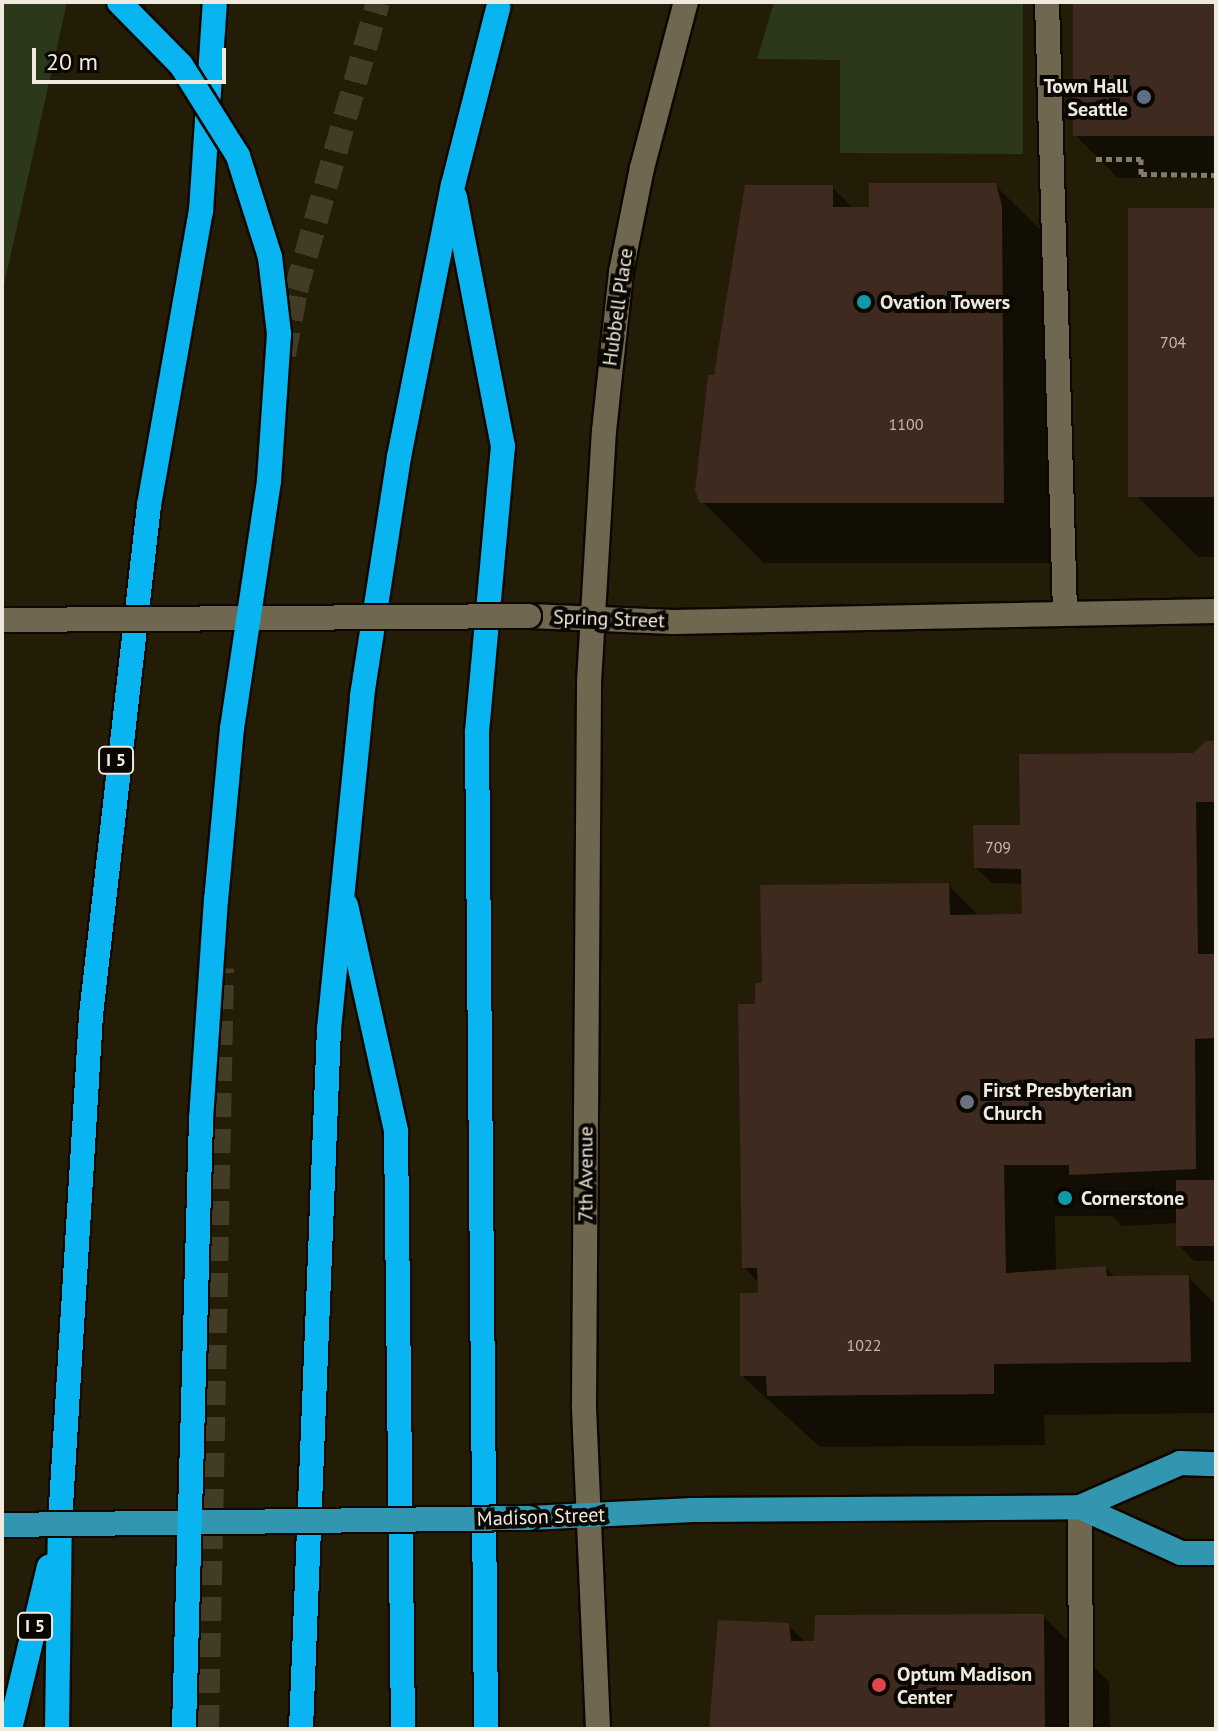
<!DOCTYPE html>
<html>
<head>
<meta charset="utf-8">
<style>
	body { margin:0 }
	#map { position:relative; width:1218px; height:1731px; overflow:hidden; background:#231c06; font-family:"PT Sans",sans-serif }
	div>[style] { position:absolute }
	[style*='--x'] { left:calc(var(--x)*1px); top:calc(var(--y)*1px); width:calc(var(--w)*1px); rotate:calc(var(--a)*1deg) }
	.green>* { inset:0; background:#2b381a }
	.shadow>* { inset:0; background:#0007 }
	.building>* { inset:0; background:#3f2a1f; transform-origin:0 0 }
	.highway-tunnel>* { height:24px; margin-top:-12px; transform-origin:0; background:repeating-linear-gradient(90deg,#423b26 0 24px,transparent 0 36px) }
	.path>* { height:5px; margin-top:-2.5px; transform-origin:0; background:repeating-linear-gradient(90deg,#827c6a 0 6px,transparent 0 10px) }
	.roads { filter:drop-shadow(2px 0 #0d0700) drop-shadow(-2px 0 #0d0700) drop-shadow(0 2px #0d0700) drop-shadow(0 -2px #0d0700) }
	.lane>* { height:24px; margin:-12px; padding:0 12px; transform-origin:12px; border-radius:12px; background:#6f674f }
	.secondary>* { height:24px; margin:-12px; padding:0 12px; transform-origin:12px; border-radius:12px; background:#6f674f }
	.primary>* { height:24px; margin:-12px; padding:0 12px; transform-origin:12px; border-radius:12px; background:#3296b0 }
	.highway>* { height:24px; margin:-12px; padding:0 12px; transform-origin:12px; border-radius:12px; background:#09b5f0 }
	.bridges { filter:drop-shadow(2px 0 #0d0700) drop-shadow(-2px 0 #0d0700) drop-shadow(0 2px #0d0700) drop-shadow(0 -2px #0d0700) }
	.secondary-bridge>* { height:24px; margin:-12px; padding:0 12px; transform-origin:12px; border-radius:12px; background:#6f674f }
	.primary-bridge>* { height:24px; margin:-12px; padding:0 12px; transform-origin:12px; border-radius:12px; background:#3296b0 }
	.highway-bridge>* { height:24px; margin:-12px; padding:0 12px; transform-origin:12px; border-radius:12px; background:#09b5f0 }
	.dots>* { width:22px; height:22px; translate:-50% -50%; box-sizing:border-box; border:4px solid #0a0702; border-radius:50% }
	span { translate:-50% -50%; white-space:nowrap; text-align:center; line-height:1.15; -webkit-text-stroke:8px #0a0702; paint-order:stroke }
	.number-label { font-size:16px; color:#c3baae }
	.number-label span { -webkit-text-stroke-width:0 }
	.shield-label span { padding:2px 6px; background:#0a0702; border:2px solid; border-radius:6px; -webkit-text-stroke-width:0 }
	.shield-label { font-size:18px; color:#efeadd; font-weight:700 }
	.poi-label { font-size:20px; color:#efeadd; font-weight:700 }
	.right { translate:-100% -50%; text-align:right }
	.left { translate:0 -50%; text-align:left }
	.street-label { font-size:20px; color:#efeadd }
	.frame { position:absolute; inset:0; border:4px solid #efeadd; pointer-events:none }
	.scale { position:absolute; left:32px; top:48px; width:194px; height:36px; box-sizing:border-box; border:4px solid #efeadd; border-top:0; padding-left:10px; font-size:24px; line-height:28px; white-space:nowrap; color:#efeadd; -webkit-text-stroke:6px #0a0702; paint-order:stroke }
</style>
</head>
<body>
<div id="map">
	<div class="green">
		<div style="clip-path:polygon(2px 2px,67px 2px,2px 294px)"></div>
		<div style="clip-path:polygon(774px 2px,1023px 2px,1023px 154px,840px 153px,840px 60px,757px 59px)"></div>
	</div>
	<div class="shadow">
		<div style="clip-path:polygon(1075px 2px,1216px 2px,1216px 178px,1118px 178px,1075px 135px)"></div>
		<div style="clip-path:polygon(995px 185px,1057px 246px,1065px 563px,764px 563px,702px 501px,716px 377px,832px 187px,854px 209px,862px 209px)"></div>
		<div style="clip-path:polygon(1216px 211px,1216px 557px,1198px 557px,1137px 496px)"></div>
		<div style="clip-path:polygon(1216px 743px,1216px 1261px,1194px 1261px,1179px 1245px,1178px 1223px,1122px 1226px,1112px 1216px,1055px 1216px,1056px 1271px,1106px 1268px,1116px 1278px,1188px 1277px,1216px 1305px,1216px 1413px,1044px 1415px,1045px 1445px,820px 1447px,742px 1376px,760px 1294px,759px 1283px,744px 1267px,757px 1006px,764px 985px,948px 885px,980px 917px,1024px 916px,1023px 884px,992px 883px,976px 868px,1019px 827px)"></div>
		<div style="clip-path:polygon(1043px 1616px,1109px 1682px,1110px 1729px,711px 1729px,788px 1625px,806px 1643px)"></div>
	</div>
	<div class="building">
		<div style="left:1073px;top:2px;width:143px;height:134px"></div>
		<div style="clip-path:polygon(869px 183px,996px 183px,1002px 206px,1004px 503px,700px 503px,695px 491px,708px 375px,714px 375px,745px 185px,833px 185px,833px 207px,869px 207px)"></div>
		<div style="left:1216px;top:208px;width:289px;height:88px;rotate:90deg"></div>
		<div style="clip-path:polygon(1206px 741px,1216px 741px,1216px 802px,1196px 802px,1198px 954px,1216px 954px,1216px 1038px,1195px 1039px,1196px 1169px,1069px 1175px,1069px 1165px,1004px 1165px,1006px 1273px,1106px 1266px,1107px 1276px,1189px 1275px,1191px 1362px,994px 1364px,994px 1394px,767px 1396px,766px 1376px,740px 1376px,740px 1293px,758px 1293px,757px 1268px,742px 1268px,738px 1004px,755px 1004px,755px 983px,762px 983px,760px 885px,949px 883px,950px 915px,1022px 914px,1021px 869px,974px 868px,973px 825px,1020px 825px,1019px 754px,1193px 753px)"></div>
		<div style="left:1216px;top:1180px;width:66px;height:40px;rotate:90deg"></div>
		<div style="clip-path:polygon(1044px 1614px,1045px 1729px,709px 1729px,718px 1620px,789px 1623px,791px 1641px,814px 1641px,815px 1615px)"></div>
	</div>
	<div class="highway-tunnel">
		<div style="--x:284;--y:355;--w:66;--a:-79.5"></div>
		<div style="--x:296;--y:290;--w:299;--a:-74.1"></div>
		<div style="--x:207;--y:1729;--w:761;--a:-88.87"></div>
	</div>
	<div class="path">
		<div style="--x:1096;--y:159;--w:45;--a:0"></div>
		<div style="--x:1141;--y:159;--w:15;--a:90"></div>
		<div style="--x:1141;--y:174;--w:75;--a:0.8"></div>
	</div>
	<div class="roads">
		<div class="lane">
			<div style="--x:1047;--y:2;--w:611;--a:88.31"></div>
			<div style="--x:1080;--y:1507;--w:222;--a:89.7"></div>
		</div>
		<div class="secondary">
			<div style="--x:529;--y:616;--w:144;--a:2.4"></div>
			<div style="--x:673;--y:622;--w:543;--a:-1.16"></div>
			<div style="--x:598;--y:1729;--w:325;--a:-92.5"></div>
			<div style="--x:584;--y:1404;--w:722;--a:-89.6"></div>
			<div style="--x:589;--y:682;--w:251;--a:-86.6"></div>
			<div style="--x:604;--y:431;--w:160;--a:-83.9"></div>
			<div style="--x:621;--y:272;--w:106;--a:-78.6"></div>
			<div style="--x:642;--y:168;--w:172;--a:-75.2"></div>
		</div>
		<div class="primary">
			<div style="--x:1080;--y:1507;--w:111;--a:24.5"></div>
			<div style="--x:1181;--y:1553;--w:35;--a:0"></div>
			<div style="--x:529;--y:1518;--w:164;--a:-2.8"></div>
			<div style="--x:693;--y:1510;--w:387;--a:-0.4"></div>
			<div style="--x:1080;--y:1507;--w:109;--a:-23.7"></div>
			<div style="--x:1180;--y:1463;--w:36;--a:2"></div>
		</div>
		<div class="highway">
			<div style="--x:455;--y:197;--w:254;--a:79.1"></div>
			<div style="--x:503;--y:446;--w:288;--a:95.2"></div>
			<div style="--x:477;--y:733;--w:996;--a:89.48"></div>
			<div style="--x:346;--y:905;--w:231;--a:77.5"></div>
			<div style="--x:396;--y:1131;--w:598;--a:89.33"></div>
			<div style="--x:10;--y:1729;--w:167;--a:-76.5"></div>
			<div style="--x:57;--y:1729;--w:207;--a:-89.2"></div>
			<div style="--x:60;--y:1522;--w:508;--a:-86.5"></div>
			<div style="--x:91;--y:1015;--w:513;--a:-83.51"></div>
			<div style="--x:149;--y:505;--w:299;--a:-80"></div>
			<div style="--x:201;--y:211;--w:209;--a:-86.2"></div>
			<div style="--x:301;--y:1729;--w:701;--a:-87.71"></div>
			<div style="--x:329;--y:1029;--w:335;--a:-84.3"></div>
			<div style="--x:362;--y:696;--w:242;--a:-81.2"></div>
			<div style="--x:399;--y:457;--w:277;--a:-78.8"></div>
			<div style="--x:453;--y:185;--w:183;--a:-75.7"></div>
		</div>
	</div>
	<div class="bridges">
		<div class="secondary-bridge">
			<div style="--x:2;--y:620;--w:527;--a:-0.43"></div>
		</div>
		<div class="primary-bridge">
			<div style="--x:2;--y:1525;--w:527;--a:-0.76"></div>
		</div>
		<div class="highway-bridge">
			<div style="--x:119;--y:2;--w:88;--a:45.5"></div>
			<div style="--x:181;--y:65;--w:107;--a:57.9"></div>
			<div style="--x:238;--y:156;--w:106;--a:72.4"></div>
			<div style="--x:270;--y:257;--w:78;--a:83.3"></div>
			<div style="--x:279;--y:334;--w:147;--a:93.9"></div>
			<div style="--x:269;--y:481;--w:250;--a:98.5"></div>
			<div style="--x:232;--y:728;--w:172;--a:95.3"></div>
			<div style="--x:216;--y:899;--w:221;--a:93.9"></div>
			<div style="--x:201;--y:1119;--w:610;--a:91.6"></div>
		</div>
	</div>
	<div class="dots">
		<div style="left:1144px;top:97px;background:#5c6f8a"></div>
		<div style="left:864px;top:302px;background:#0f9aa8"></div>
		<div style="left:967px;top:1102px;background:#6b7280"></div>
		<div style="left:1065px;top:1198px;background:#0f9aa8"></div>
		<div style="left:879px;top:1685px;background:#e0444e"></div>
	</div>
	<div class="number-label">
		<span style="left:1173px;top:342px">704</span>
		<span style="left:906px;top:424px">1100</span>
		<span style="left:998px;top:847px">709</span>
		<span style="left:864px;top:1345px">1022</span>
	</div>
	<div class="shield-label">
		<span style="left:116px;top:760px">I 5</span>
		<span style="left:35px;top:1626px">I 5</span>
	</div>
	<div class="poi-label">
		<span class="right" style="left:1128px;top:98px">Town Hall<br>Seattle</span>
		<span class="left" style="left:880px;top:302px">Ovation Towers</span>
		<span class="left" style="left:983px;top:1102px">First Presbyterian<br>Church</span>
		<span class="left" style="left:1081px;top:1198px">Cornerstone</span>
		<span class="left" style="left:897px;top:1686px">Optum Madison<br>Center</span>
	</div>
	<div class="street-label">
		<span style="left:618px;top:307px;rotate:-82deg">Hubbell Place</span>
		<span style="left:609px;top:619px;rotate:2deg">Spring Street</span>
		<span style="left:586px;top:1174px;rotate:-90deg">7th Avenue</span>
		<span style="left:541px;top:1517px;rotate:-2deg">Madison Street</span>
	</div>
	<div class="frame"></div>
	<div class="scale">20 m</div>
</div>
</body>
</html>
